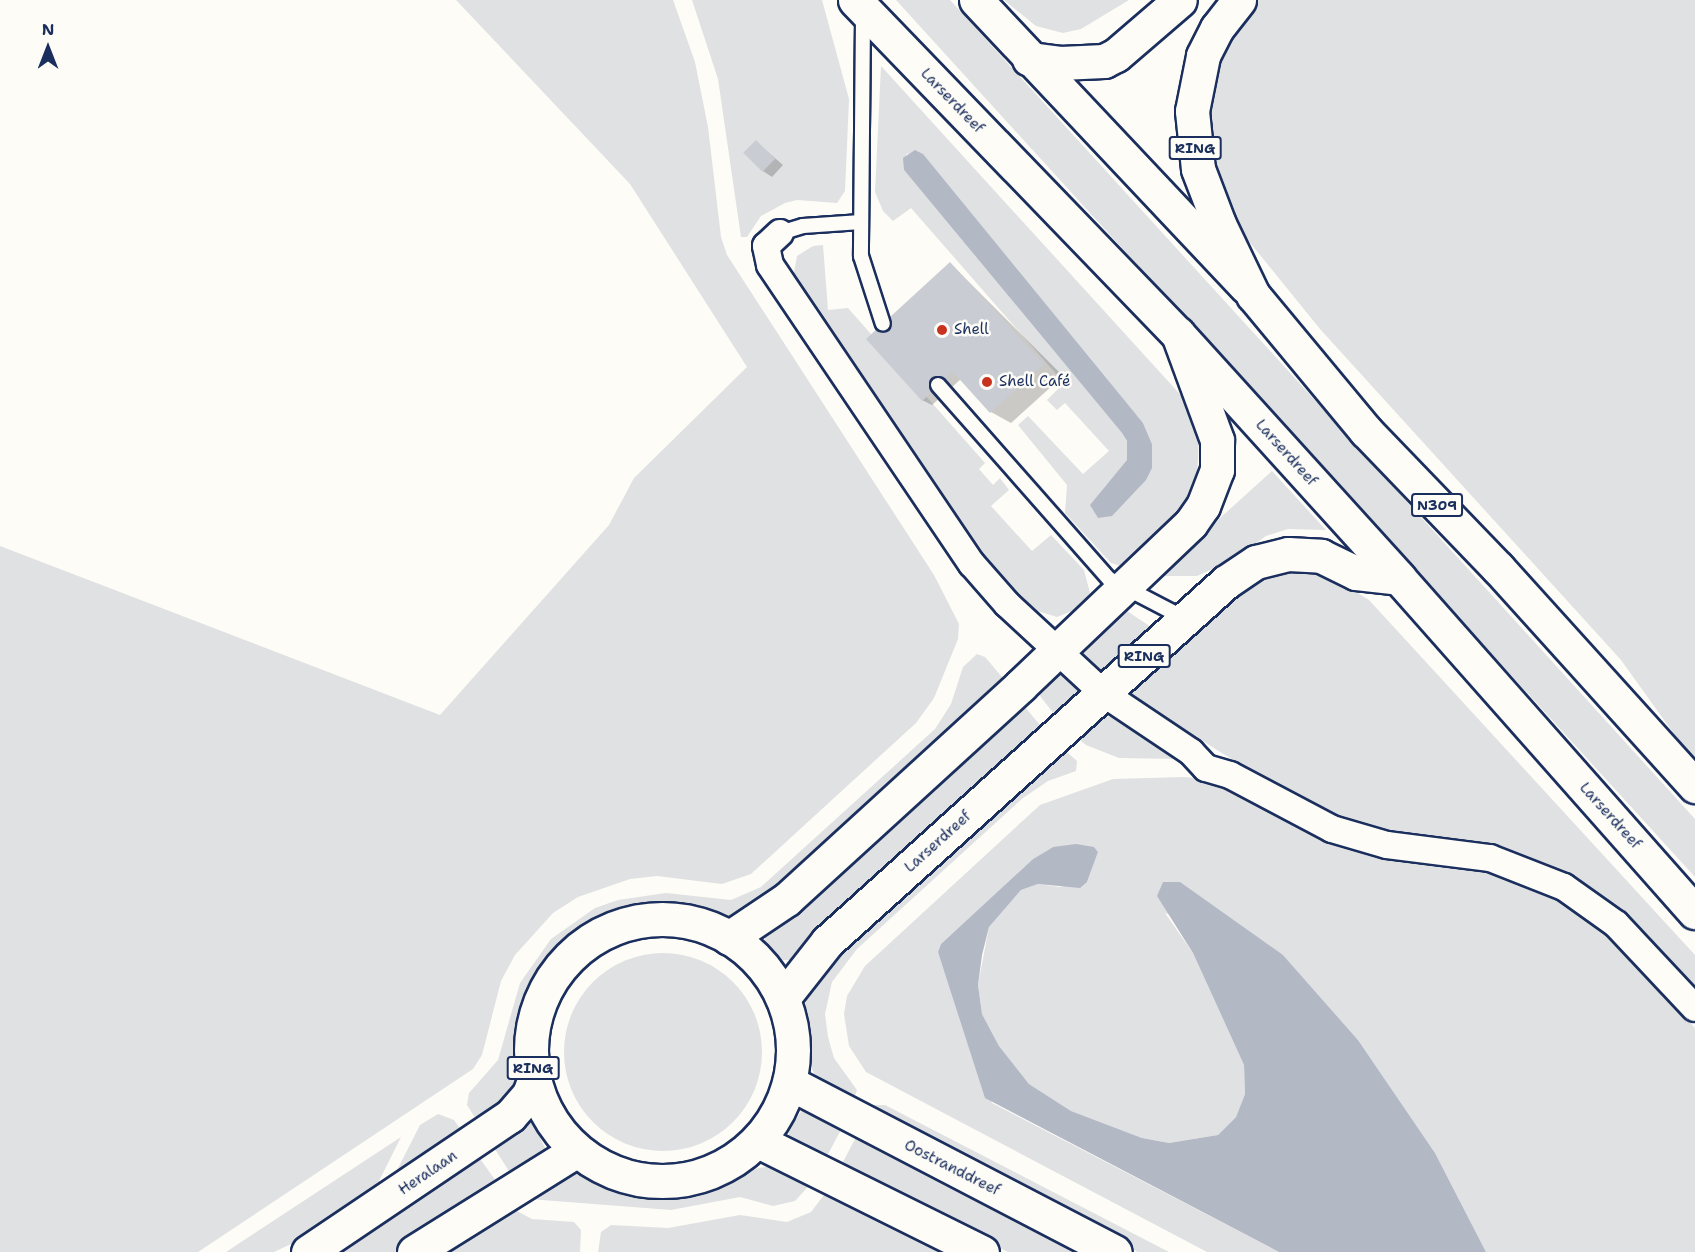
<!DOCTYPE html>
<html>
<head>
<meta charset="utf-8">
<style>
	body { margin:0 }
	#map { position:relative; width:1695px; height:1252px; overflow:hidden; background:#fdfcf7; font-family:"Shantell Sans",sans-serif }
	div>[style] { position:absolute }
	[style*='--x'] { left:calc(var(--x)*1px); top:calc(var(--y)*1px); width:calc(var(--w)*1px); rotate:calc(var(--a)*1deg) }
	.green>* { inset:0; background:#e0e1e3 }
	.round { border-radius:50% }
	.water>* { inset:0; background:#b3b8c5 }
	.shadow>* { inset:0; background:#0003 }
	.building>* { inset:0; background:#c9ccd3; transform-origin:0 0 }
	.roads { filter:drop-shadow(2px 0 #1b2f5e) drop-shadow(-2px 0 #1b2f5e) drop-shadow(0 2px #1b2f5e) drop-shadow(0 -2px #1b2f5e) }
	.lane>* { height:14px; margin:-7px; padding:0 7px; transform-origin:7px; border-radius:7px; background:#fdfcf7 }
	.street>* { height:26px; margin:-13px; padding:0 13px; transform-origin:13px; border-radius:13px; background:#fdfcf7 }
	.secondary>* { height:33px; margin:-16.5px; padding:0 16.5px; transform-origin:16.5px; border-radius:16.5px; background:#fdfcf7 }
	.primary>* { height:33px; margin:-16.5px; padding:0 16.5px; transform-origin:16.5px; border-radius:16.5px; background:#fdfcf7 }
	.primary>.ring { margin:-16.5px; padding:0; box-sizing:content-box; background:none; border:33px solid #fdfcf7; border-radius:50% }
	.dots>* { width:16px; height:16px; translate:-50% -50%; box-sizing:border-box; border:3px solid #fdfcf7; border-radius:50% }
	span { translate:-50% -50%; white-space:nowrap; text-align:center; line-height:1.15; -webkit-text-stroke:5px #fdfcf7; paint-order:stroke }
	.shield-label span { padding:2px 4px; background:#fdfcf7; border:2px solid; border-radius:4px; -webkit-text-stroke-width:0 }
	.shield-label { font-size:14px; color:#1b2f5e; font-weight:700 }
	.street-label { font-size:15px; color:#1b2f5e }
	.poi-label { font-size:15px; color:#1b2f5e }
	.left { translate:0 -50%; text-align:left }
	.north { position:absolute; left:18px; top:18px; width:60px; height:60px; -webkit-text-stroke:4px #fdfcf7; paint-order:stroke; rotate:0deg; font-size:16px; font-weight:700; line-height:24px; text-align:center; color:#1b2f5e }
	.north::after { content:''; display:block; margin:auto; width:21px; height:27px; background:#1b2f5e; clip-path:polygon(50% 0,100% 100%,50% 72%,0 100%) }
</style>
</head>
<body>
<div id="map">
	<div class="green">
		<div style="clip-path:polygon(456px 0,673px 0,695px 62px,708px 127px,721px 237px,727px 255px,934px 575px,959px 624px,958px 639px,934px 698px,916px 723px,751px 874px,722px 884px,657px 876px,630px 879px,578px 897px,553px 913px,515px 955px,501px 981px,482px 1055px,473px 1069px,198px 1252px,0 1252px,0 546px,440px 715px,609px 525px,634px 478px,747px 367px,630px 184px)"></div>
		<div style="clip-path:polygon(692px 0,822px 0,849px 99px,845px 191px,837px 203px,797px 200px,785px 203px,761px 216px,747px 237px,741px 237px,718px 79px)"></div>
		<div style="clip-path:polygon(896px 0,950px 0,1282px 364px,1695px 819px,1695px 877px)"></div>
		<div style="clip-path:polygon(1004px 0,1129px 0,1081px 29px,1063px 33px,1036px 26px)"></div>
		<div style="clip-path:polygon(1256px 0,1695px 0,1695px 763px,1621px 660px,1320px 329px,1243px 234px,1216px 178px,1206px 94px,1223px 45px)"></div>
		<div style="clip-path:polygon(evenodd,881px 66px,1188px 403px,1199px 439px,1197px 477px,1190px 494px,1168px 524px,1121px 566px,1111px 563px,1065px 513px,1067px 485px,1018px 425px,1028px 416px,1083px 474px,1109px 451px,1065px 403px,1057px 410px,1047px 400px,1064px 383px,911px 208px,893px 221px,883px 211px,875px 192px,881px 66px,907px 153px,1143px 423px,1152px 444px,1094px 496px,1119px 474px,1127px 460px,1127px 441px,1122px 433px,904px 170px,907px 153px)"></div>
		<div style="clip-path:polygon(823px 245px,828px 310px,848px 308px,985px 463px,979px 469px,993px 485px,1000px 478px,1009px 490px,991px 506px,1032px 551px,1051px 535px,1084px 570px,1090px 593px,1080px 608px,1057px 617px,1028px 608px,991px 567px,949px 508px,793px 278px,797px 256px,813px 246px)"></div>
		<div style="clip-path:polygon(1272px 471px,1326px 530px,1288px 529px,1266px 536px,1231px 561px,1197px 576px,1156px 576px)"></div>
		<div style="clip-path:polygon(1292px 570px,1329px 575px,1369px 600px,1695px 955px,1695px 988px,1616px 906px,1566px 874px,1496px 846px,1383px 829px,1329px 813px,1269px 782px,1128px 695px,1218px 608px,1252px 580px)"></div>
		<div style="clip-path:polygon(1124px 609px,1154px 629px,1104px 676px,1074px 650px)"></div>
		<div style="clip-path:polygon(977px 654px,985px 657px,1008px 684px,764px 905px,738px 918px,724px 919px,688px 910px,644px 909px,601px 922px,561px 950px,545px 968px,524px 1012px,517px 1081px,506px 1102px,481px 1118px,474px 1116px,467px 1105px,469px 1093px,498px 1060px,520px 983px,551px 939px,595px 908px,618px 900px,666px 893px,731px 900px,761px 887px,935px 729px,951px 704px,963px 667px)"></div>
		<div style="clip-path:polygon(1054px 672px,1064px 674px,1077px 689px,1078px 697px,1058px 719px,1033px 687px)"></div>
		<div style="clip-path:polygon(1020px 701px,1044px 730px,792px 960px,779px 960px,765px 945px,765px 932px)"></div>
		<div style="clip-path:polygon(1098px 717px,1111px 717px,1178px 759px,1119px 758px,1086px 745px,1071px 733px)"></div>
		<div style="clip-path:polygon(1060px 746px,1077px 761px,1076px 771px,1048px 781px,1023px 798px,857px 949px,832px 982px,825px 1014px,828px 1037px,834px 1058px,857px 1090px,852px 1104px,818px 1081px,808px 1061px,801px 1019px,814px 974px)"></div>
		<div style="clip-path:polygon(1183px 777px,1215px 779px,1302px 830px,1355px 850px,1499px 874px,1573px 907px,1618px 942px,1695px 1028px,1695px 1252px,1486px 1252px,1435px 1153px,1358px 1040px,1283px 955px,1165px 913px,1193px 953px,1244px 1065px,1245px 1094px,1236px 1117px,1218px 1135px,1169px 1143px,1142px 1138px,1071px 1111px,1029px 1084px,999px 1046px,982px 1014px,978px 985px,989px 927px,1021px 890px,1038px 884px,1060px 887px,1087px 882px,1098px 852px,1094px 847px,1053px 847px,1033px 859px,941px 944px,938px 952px,992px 1103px,1279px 1252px,1207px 1252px,866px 1072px,849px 1046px,844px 1014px,847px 996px,865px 966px,1040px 805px,1113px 779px)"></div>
		<div class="round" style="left:564px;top:953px;width:198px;height:198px"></div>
		<div style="clip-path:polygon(873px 1105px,885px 1105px,1169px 1252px,1138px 1252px,868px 1113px)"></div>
		<div style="clip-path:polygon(804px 1107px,844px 1124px,826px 1158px,789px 1138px,789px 1130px)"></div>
		<div style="clip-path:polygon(438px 1114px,454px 1120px,463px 1133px,390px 1184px,420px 1125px)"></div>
		<div style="clip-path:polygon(525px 1121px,534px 1125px,546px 1150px,512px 1176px,491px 1143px)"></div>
		<div style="clip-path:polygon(859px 1131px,1093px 1252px,1008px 1252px,841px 1166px)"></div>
		<div style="clip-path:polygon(401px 1137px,371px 1197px,323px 1229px,274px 1252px,226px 1252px)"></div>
		<div style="clip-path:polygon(476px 1153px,498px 1184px,395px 1252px,326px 1252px)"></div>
		<div style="clip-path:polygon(777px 1165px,816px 1178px,795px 1201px,773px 1206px,740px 1197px,671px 1210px,529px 1199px,565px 1173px,578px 1173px,629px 1191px,670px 1195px,714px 1185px,748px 1170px)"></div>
		<div style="clip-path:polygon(831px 1186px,961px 1252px,598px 1252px,601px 1232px,611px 1225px,668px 1228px,740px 1215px,787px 1222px,811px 1212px)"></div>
		<div style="clip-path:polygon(515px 1210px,532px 1219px,574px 1222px,581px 1230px,580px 1252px,434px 1252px,482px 1220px,502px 1219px)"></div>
	</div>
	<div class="water">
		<div style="clip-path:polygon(915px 150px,923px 154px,1143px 423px,1152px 444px,1152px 468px,1146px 480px,1112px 516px,1098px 518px,1090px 505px,1127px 460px,1127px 441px,1122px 433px,904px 170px,903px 158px)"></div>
		<div style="clip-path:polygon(1076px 844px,1094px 847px,1098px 852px,1087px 882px,1080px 888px,1038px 884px,1021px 890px,989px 927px,982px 955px,978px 985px,982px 1014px,999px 1046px,1029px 1084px,1071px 1111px,1142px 1138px,1169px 1143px,1218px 1135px,1236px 1117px,1245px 1094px,1244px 1065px,1193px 953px,1157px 896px,1163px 882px,1180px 882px,1283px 955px,1358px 1040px,1435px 1153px,1486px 1252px,1279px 1252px,985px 1098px,938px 952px,941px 944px,1033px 859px,1053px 847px)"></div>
	</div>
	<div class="shadow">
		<div style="clip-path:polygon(756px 142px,783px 165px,772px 177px,763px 171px)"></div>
		<div style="clip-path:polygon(951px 264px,1063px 376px,1011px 423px,991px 412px,961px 379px,932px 405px,922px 400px)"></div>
	</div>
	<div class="building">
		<div style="left:756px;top:140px;width:27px;height:18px;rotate:45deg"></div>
		<div style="clip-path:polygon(950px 262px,1044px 364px,990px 413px,953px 372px,922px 401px,866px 339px)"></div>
	</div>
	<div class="roads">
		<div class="lane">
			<div style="--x:863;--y:17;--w:239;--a:90.5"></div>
			<div style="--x:861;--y:256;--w:71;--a:72.1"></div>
			<div style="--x:780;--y:233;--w:24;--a:-17"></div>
			<div style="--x:803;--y:226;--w:58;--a:-3.9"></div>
			<div style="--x:938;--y:385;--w:259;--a:48.6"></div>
			<div style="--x:1109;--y:579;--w:85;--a:27.5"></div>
		</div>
		<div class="street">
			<div style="--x:780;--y:233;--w:19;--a:137"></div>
			<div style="--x:766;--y:246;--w:19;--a:78"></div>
			<div style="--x:770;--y:265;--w:361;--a:56"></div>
			<div style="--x:972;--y:564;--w:53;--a:48.8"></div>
			<div style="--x:1007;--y:604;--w:131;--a:42.8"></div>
			<div style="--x:1103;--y:693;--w:106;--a:33.8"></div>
			<div style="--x:1191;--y:752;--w:22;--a:47"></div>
			<div style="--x:1206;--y:768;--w:25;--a:16"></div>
			<div style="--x:1230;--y:775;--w:115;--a:27.9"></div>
			<div style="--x:1332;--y:829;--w:57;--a:16.2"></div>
			<div style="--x:1387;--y:845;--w:104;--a:7.2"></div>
			<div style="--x:1490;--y:858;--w:79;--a:21.4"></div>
			<div style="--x:1564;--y:887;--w:64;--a:35.4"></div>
			<div style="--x:1616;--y:924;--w:115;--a:46.8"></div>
		</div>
		<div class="secondary">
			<div style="--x:855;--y:0;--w:465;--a:46"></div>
			<div style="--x:1178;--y:334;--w:329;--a:47.8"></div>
			<div style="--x:976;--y:0;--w:394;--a:46.7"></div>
			<div style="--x:308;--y:1252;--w:244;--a:-34"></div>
			<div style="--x:510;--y:1116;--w:29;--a:-49"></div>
			<div style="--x:529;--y:1094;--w:15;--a:-70"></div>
			<div style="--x:414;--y:1252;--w:192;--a:-32"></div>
		</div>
		<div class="primary">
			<div style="--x:1239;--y:0;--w:36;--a:128"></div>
			<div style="--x:1217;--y:28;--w:31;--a:117"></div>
			<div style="--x:1203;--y:56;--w:56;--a:101.3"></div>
			<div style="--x:1192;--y:111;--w:58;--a:84.1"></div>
			<div style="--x:1198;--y:169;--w:59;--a:69.1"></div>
			<div style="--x:1219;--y:224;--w:79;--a:64.4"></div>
			<div style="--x:1253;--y:295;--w:177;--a:50.3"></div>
			<div style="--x:1366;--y:431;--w:190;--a:46.1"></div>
			<div style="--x:1498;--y:568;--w:294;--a:47.9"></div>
			<div style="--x:1029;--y:59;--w:31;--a:7"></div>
			<div style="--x:1060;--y:63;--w:44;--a:-2.6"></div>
			<div style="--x:1104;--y:61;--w:13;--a:-27"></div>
			<div style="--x:1116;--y:55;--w:84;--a:-40.7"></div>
			<div class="ring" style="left:531px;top:919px;width:229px;height:229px"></div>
			<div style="--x:729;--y:938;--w:70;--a:-33.9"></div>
			<div style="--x:787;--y:899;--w:316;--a:-42.4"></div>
			<div style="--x:1020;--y:686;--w:236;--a:-43.6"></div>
			<div style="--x:1191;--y:523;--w:21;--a:-55"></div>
			<div style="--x:1203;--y:506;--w:39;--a:-69"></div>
			<div style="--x:1217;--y:470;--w:30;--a:-90"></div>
			<div style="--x:1217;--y:440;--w:113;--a:-110.2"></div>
			<div style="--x:783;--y:998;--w:71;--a:-51.8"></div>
			<div style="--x:827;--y:942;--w:537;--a:-42.06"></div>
			<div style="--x:1226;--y:582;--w:36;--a:-34"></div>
			<div style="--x:1256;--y:562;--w:33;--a:-14"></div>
			<div style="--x:1288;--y:554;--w:33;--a:3"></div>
			<div style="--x:1321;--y:556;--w:39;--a:26"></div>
			<div style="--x:1356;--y:573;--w:43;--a:6.6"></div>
			<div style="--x:1399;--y:578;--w:446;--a:48.5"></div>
			<div style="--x:790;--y:1083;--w:366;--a:27.5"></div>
			<div style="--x:758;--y:1141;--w:250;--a:26.4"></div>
		</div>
	</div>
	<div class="dots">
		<div style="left:942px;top:330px;background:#c8321e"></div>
		<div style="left:987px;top:382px;background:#c8321e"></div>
	</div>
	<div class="shield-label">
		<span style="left:1195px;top:148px">RING</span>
		<span style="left:1437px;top:505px">N309</span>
		<span style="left:1144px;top:656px">RING</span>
		<span style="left:533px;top:1068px">RING</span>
	</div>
	<div class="street-label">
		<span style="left:952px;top:101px;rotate:46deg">Larserdreef</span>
		<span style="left:1286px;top:453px;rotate:48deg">Larserdreef</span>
		<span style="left:1610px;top:816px;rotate:48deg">Larserdreef</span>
		<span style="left:938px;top:842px;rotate:-42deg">Larserdreef</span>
		<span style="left:952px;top:1168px;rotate:27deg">Oostranddreef</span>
		<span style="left:428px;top:1173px;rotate:-34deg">Heralaan</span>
	</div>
	<div class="poi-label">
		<span class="left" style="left:954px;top:330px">Shell</span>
		<span class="left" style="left:999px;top:382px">Shell Café</span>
	</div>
	<div class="north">N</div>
</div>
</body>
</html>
